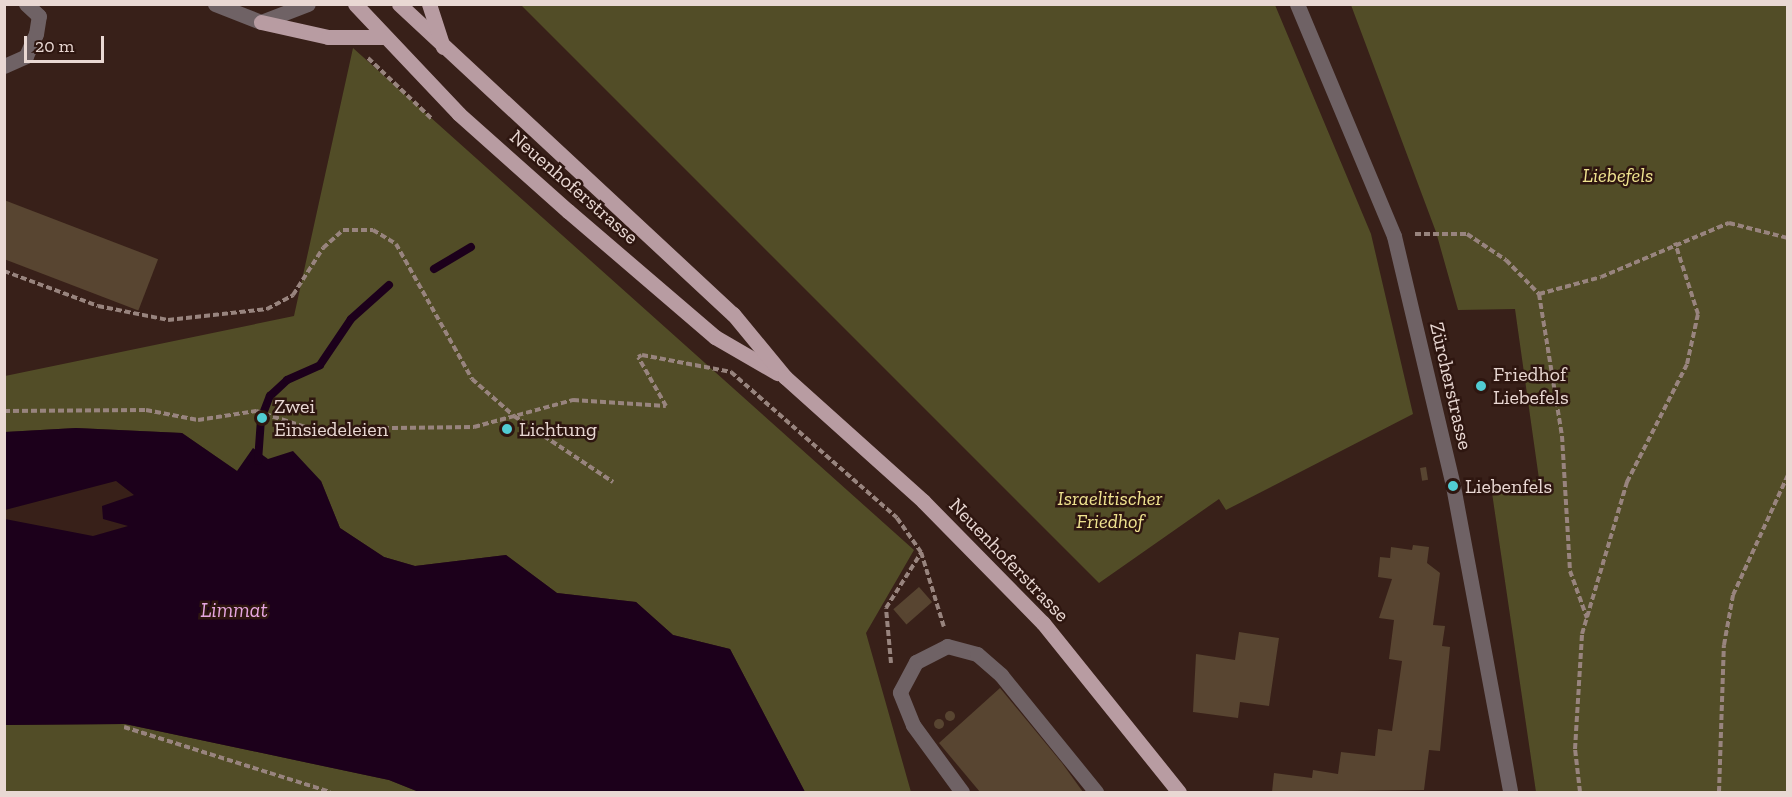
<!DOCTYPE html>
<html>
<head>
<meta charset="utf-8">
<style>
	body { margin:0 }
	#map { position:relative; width:1792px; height:797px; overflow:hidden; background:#382019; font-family:"Zilla Slab",serif }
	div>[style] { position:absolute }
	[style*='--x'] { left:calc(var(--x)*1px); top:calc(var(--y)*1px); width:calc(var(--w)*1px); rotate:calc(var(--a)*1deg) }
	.green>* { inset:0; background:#524d27 }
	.water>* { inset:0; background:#1c001b }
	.stream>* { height:8px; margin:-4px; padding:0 4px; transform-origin:4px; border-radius:4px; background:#1c001b }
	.building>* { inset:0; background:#584531; transform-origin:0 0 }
	.round { border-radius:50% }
	.path>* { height:4px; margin-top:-2px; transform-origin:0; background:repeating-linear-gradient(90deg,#98847e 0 6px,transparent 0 9px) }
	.minor>* { height:15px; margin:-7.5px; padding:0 7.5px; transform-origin:7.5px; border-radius:7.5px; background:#6f6265 }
	.major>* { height:15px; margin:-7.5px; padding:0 7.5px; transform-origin:7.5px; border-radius:7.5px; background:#b89ca2 }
	.dots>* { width:16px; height:16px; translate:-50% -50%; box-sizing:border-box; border:3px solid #2e1610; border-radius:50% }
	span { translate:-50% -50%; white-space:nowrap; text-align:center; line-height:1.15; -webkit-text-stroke:5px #2e1610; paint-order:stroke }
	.park-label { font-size:20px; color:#f0e490; font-style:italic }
	.street-label { font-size:20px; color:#e9d8d3 }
	.poi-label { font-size:20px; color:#e9d8d3 }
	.left { translate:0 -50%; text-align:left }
	.water-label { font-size:21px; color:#e6a6e0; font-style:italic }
	.frame { position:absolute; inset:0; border:6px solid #e9d8d3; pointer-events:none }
	.scale { position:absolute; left:24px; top:36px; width:80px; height:27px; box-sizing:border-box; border:3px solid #e9d8d3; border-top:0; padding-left:8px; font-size:18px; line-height:21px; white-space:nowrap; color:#e9d8d3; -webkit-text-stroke:4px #2e1610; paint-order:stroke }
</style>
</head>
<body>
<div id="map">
	<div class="green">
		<div style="clip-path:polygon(521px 5px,1275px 5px,1371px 234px,1413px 414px,1226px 510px,1219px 499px,1099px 583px)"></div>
		<div style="clip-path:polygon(1351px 5px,1787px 5px,1787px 792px,1536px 792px,1491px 486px,1539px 479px,1515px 309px,1458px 310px,1436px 232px)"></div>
		<div style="clip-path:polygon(353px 48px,914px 550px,866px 633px,911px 792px,805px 792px,730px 649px,673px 635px,636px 602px,557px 593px,506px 555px,415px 566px,384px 557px,340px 528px,321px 481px,237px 471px,182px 433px,76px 428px,5px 432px,5px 376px,294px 316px)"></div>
		<div style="clip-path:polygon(125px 724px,389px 780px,419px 792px,5px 792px,4px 725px)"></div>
	</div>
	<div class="water">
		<div style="clip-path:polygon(76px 428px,182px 433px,237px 471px,253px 448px,268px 459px,293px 451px,321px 481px,340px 528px,384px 557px,415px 566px,506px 555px,557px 593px,636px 602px,673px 635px,730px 649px,805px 792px,419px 792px,389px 780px,125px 724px,5px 725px,5px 519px,93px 536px,128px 526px,103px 519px,102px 506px,134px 495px,116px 481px,5px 510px,5px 432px)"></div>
	</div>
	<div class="stream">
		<div style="--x:434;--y:269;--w:43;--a:-30.7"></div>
		<div style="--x:258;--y:461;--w:42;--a:-85.9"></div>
		<div style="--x:261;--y:419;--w:25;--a:-69"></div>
		<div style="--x:270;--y:396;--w:23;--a:-43"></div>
		<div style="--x:287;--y:380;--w:36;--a:-24"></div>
		<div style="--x:320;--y:365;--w:55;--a:-56"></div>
		<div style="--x:351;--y:319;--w:51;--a:-41.8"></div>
	</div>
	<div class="building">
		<div style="left:4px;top:200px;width:165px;height:55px;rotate:21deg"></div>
		<div style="left:1426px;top:467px;width:13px;height:6px;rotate:81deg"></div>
		<div style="clip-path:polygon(1413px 545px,1429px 547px,1427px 563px,1440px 573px,1433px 625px,1445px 626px,1442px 646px,1450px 647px,1440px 751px,1429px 750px,1424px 790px,1272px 792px,1274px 773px,1312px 778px,1313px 770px,1338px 774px,1341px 752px,1375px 756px,1378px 729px,1392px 731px,1402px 661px,1389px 659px,1394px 620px,1379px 618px,1392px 579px,1378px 577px,1380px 557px,1390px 558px,1391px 547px,1412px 550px)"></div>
		<div style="left:919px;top:587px;width:20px;height:34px;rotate:49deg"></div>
		<div style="clip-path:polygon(1239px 632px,1279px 638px,1269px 706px,1240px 702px,1238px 718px,1193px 712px,1196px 654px,1235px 660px)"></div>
		<div style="clip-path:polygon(1000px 688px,1062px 763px,1083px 792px,980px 792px,939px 743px)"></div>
		<div class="round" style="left:945px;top:711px;width:10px;height:10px"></div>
		<div class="round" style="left:934px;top:719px;width:10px;height:10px"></div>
	</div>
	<div class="path">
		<div style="--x:368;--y:58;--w:88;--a:43.6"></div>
		<div style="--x:1415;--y:234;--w:52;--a:0"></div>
		<div style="--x:1467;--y:234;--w:47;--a:33.7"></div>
		<div style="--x:1506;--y:260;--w:47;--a:45.9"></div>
		<div style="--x:1539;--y:294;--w:64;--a:-15.3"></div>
		<div style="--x:1601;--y:277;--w:139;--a:-22.9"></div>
		<div style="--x:1729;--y:223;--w:61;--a:14.3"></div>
		<div style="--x:4;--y:271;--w:100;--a:20.4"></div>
		<div style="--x:98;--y:306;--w:71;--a:11.3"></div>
		<div style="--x:168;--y:320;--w:100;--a:-6.3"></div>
		<div style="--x:267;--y:309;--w:30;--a:-28"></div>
		<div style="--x:293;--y:295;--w:56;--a:-57.4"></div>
		<div style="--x:323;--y:248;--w:27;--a:-42"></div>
		<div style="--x:343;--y:230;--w:30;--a:0"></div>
		<div style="--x:373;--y:230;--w:27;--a:31"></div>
		<div style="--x:396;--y:244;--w:155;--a:60.6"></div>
		<div style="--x:472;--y:379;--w:56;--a:41.4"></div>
		<div style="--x:514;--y:416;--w:119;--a:33.7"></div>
		<div style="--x:1539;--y:294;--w:144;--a:80.8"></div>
		<div style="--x:1562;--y:436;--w:135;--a:86.6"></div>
		<div style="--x:1570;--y:571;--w:50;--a:70.1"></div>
		<div style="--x:731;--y:372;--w:221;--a:41.3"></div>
		<div style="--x:897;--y:518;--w:42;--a:54.8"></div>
		<div style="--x:921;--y:552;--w:78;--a:73"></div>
		<div style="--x:4;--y:411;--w:142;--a:-0.4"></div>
		<div style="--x:146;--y:410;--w:53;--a:10.9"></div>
		<div style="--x:198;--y:420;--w:59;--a:-8.8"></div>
		<div style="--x:256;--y:411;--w:58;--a:18.1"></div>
		<div style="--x:311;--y:429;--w:163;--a:-0.7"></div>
		<div style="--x:474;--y:427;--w:103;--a:-15.3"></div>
		<div style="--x:573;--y:400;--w:93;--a:3.7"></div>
		<div style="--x:666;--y:406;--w:56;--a:-119.7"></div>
		<div style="--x:638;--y:357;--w:4;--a:-27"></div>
		<div style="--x:642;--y:355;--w:91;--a:10.8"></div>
		<div style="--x:891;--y:663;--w:55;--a:-95.2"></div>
		<div style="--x:886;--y:608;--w:65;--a:-57.5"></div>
		<div style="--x:124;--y:727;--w:216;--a:17.5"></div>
		<div style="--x:1580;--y:792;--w:43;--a:-96.6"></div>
		<div style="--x:1575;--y:749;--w:115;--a:-86.5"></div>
		<div style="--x:1582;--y:634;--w:159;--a:-73.5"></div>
		<div style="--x:1627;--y:482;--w:132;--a:-63"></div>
		<div style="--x:1687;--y:364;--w:51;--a:-77.6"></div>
		<div style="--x:1698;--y:314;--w:75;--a:-107.9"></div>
		<div style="--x:1719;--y:792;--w:147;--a:-88.1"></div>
		<div style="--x:1724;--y:645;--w:51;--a:-79.8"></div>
		<div style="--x:1733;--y:595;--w:132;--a:-65.4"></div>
	</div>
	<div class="minor">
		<div style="--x:215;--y:4;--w:49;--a:21.4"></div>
		<div style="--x:261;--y:22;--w:50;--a:-21"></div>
		<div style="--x:1297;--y:4;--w:251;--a:67.3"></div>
		<div style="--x:1394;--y:236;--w:257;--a:76.7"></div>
		<div style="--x:1453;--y:486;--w:311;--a:79.4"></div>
		<div style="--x:4;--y:66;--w:24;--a:-24"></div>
		<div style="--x:26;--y:56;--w:24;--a:-66"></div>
		<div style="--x:36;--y:34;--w:18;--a:-81"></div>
		<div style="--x:39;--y:16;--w:18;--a:-137"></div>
		<div style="--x:962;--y:792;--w:83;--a:-126.2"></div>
		<div style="--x:913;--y:725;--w:35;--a:-112"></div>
		<div style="--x:900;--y:692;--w:34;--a:-62"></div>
		<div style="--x:916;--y:662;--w:35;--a:-27"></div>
		<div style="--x:947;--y:646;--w:31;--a:15"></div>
		<div style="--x:977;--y:654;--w:32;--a:41"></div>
		<div style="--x:1001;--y:675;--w:151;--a:50.9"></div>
	</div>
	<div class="major">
		<div style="--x:355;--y:4;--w:151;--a:46.6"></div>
		<div style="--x:459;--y:114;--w:146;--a:41.7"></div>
		<div style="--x:568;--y:211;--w:194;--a:40.6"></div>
		<div style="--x:715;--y:337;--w:72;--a:30.1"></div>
		<div style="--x:399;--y:4;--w:456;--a:42.9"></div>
		<div style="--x:733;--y:314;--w:82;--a:50.5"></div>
		<div style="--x:785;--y:377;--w:186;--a:41.9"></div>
		<div style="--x:923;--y:501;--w:171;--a:45.5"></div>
		<div style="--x:1043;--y:623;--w:217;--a:51.2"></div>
		<div style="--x:429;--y:4;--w:45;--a:72"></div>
		<div style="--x:261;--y:22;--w:69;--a:12.6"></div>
		<div style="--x:328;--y:37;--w:56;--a:0"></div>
	</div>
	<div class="dots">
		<div style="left:1481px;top:386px;background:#51ccd3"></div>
		<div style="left:262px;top:418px;background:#51ccd3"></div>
		<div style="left:507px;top:429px;background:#51ccd3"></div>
		<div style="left:1453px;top:486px;background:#51ccd3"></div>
	</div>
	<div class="park-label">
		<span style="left:1618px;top:175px">Liebefels</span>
		<span style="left:1110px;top:510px">Israelitischer<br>Friedhof</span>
	</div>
	<div class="street-label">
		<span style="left:574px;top:187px;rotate:41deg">Neuenhoferstrasse</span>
		<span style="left:1451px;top:386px;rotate:77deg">Zürcherstrasse</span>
		<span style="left:1009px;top:560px;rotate:46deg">Neuenhoferstrasse</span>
	</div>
	<div class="poi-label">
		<span class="left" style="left:1493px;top:386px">Friedhof<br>Liebefels</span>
		<span class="left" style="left:274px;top:418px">Zwei<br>Einsiedeleien</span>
		<span class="left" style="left:519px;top:429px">Lichtung</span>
		<span class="left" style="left:1465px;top:486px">Liebenfels</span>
	</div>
	<div class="water-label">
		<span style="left:234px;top:610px">Limmat</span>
	</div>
	<div class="frame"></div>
	<div class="scale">20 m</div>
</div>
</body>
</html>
